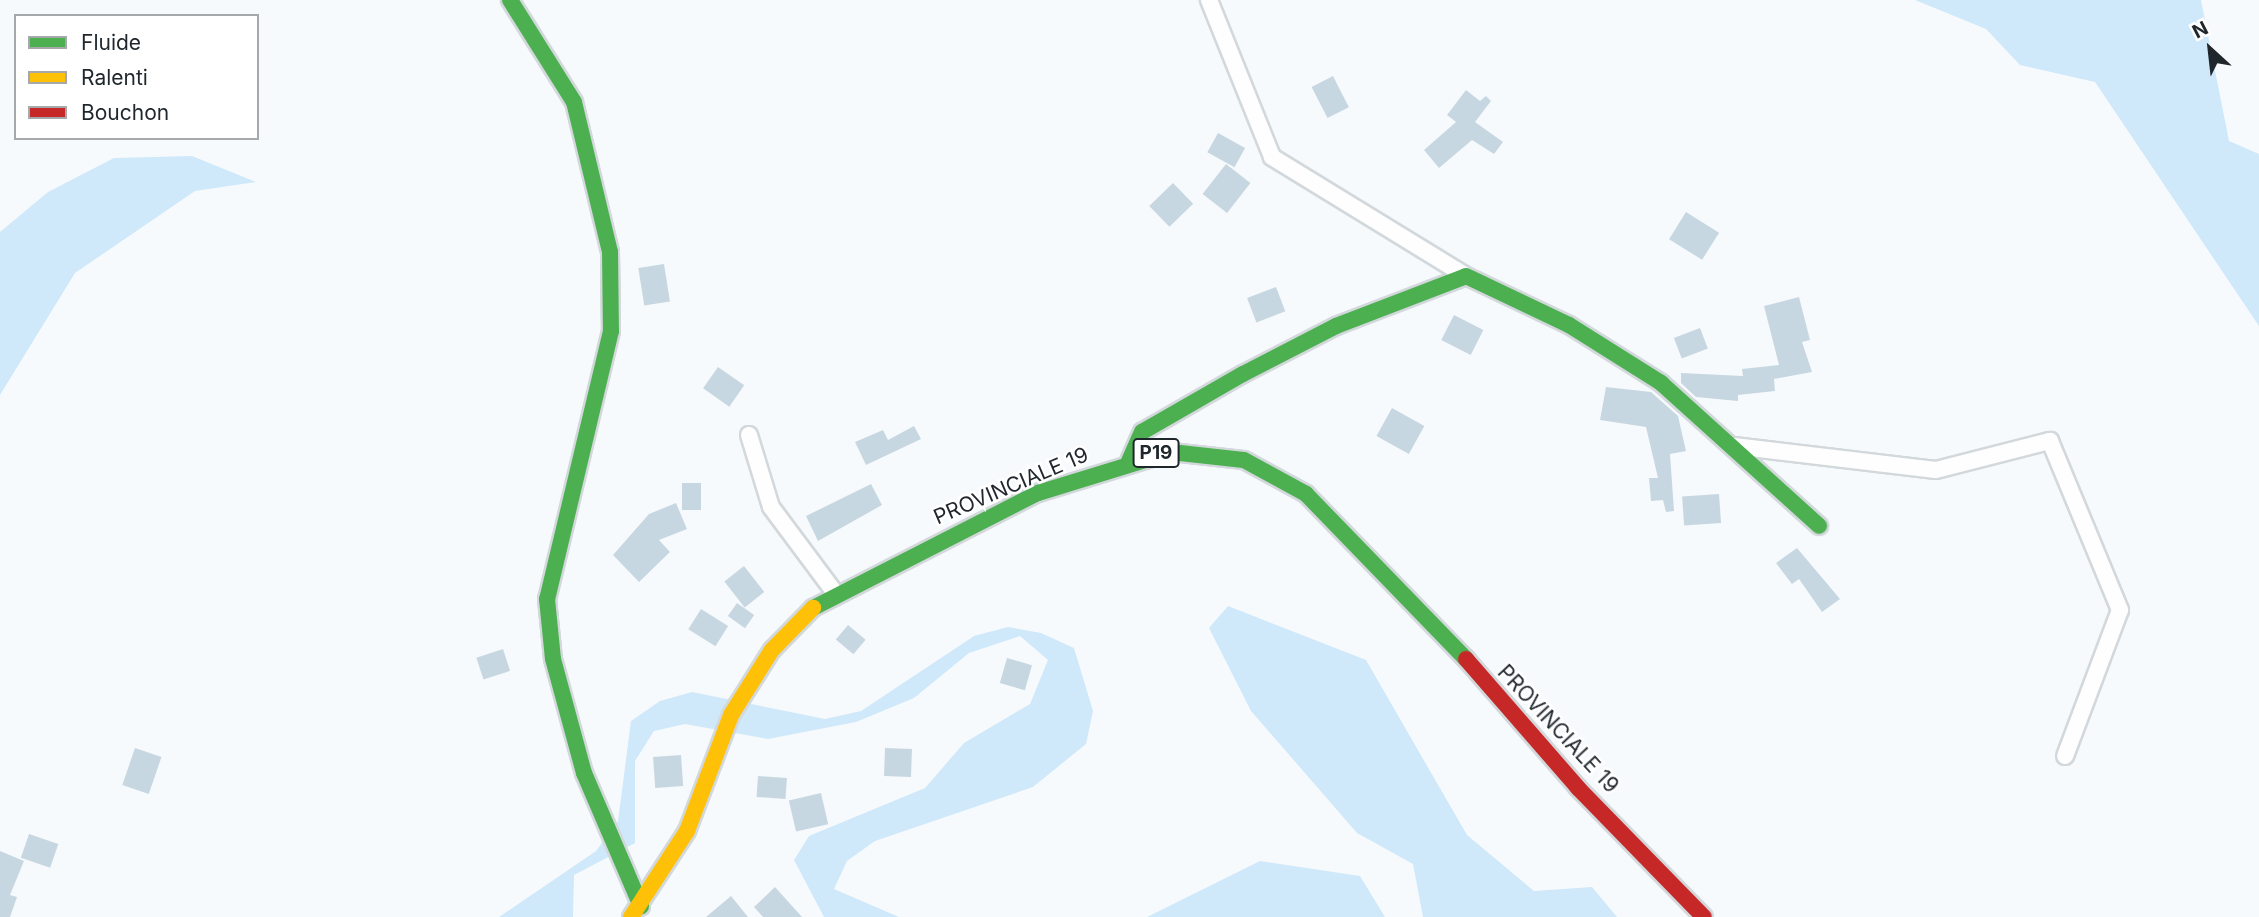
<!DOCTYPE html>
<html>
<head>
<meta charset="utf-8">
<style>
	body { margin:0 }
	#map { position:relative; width:2259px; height:917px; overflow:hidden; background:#f7fafc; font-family:Inter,sans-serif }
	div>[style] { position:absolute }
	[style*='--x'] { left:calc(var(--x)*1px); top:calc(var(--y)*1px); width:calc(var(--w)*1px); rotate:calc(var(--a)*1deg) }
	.green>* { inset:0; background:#cfe9fa }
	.building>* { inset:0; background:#c7d7e1; transform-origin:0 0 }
	.roads { filter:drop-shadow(2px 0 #d2d8db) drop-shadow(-2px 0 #d2d8db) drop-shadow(0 2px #d2d8db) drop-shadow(0 -2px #d2d8db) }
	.street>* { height:16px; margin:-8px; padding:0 8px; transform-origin:8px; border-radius:8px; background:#fefeff }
	.fast>* { height:16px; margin:-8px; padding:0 8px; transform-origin:8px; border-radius:8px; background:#4caf50 }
	.slow>* { height:16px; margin:-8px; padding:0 8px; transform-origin:8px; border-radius:8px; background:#ffc107 }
	.jam>* { height:16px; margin:-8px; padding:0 8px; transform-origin:8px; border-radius:8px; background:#c62828 }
	span { translate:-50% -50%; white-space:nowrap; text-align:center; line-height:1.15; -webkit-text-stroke:5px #fff; paint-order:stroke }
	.shield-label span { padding:2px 5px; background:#fff; border:2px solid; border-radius:5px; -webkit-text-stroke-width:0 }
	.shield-label { font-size:19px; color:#1f272c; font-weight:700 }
	.street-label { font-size:21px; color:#1f272c }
	.legend { position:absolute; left:14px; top:14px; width:245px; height:126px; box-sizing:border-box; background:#fff; border:2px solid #a5a9ab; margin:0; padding:9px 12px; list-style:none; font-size:21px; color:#1f272c }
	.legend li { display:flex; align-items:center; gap:14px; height:35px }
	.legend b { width:35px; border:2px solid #a5a9ab }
	.north { position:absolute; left:2175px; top:14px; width:70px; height:70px; -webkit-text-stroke:5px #fff; paint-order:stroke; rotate:333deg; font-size:19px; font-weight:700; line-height:28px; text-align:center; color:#1f272c }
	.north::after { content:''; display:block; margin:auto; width:24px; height:32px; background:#1f272c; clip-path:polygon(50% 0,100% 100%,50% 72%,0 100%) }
</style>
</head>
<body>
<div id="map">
	<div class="green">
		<div style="clip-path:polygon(1915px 0,2201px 0,2229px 141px,2259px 154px,2259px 326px,2095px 82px,2020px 65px,1986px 29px)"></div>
		<div style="clip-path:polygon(192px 156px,256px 182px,195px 191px,75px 273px,0 395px,0 232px,48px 192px,114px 158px)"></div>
		<div style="clip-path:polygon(1228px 606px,1366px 660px,1467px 835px,1534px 891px,1592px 887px,1617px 917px,1423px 917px,1413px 864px,1357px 833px,1251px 711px,1209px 628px)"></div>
		<div style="clip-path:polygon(1008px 627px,1041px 633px,1074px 648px,1093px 711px,1086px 744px,1033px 787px,875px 841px,847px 861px,834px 889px,899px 917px,824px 917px,794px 860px,809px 836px,925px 788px,964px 743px,1030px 704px,1048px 660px,1020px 636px,969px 653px,914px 698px,856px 722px,768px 739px,685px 724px,654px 731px,635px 761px,635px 843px,574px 875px,573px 917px,499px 917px,596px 851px,618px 821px,631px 721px,660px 701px,692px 692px,825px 719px,861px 711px,974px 636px)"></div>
		<div style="clip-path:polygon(1260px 861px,1360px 876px,1385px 917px,1147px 917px)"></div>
	</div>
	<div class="building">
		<div style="left:1333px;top:76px;width:35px;height:24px;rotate:63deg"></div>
		<div style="clip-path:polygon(1466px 90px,1480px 101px,1486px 96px,1491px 101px,1475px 122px,1503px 142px,1494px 154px,1472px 140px,1439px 168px,1424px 150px,1456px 122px,1447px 115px)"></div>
		<div style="left:1218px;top:133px;width:31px;height:22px;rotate:29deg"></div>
		<div style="left:1226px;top:164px;width:31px;height:38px;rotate:38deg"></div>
		<div style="left:1173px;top:183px;width:29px;height:33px;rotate:46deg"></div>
		<div style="left:1686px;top:212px;width:39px;height:32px;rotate:32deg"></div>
		<div style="left:664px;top:264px;width:38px;height:26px;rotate:81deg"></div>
		<div style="left:1276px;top:287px;width:26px;height:31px;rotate:69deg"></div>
		<div style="clip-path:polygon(1799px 297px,1810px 340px,1802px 342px,1812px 372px,1774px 379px,1775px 391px,1738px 395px,1738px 401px,1696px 397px,1681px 383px,1681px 373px,1743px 376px,1742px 369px,1779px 365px,1764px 306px)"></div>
		<div style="left:1454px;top:315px;width:33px;height:28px;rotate:27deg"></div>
		<div style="left:1700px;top:328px;width:22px;height:28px;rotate:69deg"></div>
		<div style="left:718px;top:367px;width:32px;height:26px;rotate:35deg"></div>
		<div style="clip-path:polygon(1606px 387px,1651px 392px,1678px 416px,1686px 451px,1670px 454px,1674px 511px,1666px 512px,1663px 500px,1651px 501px,1649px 478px,1658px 478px,1646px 427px,1600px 420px)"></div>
		<div style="left:1392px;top:408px;width:37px;height:32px;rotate:29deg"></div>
		<div style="clip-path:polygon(914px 426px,921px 439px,866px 465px,855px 442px,883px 430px,888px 440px)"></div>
		<div style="left:682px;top:483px;width:19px;height:27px"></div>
		<div style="clip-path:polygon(871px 484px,882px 505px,818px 541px,806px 516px)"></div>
		<div style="left:1719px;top:494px;width:29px;height:37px;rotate:86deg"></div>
		<div style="clip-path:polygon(676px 503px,687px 529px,659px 540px,670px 552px,639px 582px,613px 555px,649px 514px)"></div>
		<div style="clip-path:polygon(1797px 548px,1840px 599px,1822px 612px,1799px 579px,1792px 584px,1776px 563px)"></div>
		<div style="left:744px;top:566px;width:33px;height:25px;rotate:52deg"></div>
		<div style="left:737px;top:603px;width:21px;height:16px;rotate:35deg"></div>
		<div style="left:701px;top:609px;width:32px;height:24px;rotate:32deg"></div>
		<div style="left:848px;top:625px;width:23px;height:19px;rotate:40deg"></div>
		<div style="left:503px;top:649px;width:23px;height:28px;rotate:72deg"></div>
		<div style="left:1007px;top:658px;width:26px;height:26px;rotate:16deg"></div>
		<div style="left:135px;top:748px;width:28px;height:39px;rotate:19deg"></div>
		<div style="left:885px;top:748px;width:27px;height:28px;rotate:2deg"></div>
		<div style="left:681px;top:755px;width:31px;height:28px;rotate:86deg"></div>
		<div style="left:758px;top:776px;width:29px;height:21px;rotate:4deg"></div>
		<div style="left:821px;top:793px;width:32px;height:33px;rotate:77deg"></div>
		<div style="left:29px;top:834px;width:31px;height:25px;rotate:19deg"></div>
		<div style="clip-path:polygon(0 851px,24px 861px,10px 895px,17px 897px,10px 917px,0 917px)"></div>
		<div style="clip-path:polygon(775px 887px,802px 917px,763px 917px,754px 907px)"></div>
		<div style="clip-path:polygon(731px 896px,748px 917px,706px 917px)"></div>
	</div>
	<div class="roads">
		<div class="street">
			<div style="--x:1209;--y:0;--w:169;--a:68.1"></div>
			<div style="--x:1272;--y:157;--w:228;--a:31.5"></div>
			<div style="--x:749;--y:435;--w:75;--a:73"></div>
			<div style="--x:771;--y:507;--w:107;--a:53.3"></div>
			<div style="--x:1734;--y:446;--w:203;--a:6.8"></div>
			<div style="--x:1936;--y:470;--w:118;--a:-14.3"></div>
			<div style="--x:2050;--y:441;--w:183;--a:67.5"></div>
			<div style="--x:2120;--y:610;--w:156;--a:110.6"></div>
		</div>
		<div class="fast">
			<div style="--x:510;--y:0;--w:120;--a:57.9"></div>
			<div style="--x:574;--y:102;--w:154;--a:76.5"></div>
			<div style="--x:610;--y:252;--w:79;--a:89.3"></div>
			<div style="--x:611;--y:331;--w:276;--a:103.4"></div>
			<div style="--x:547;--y:599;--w:60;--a:84.3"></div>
			<div style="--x:553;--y:659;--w:118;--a:74.8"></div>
			<div style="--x:584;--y:773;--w:145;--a:66.8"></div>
			<div style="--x:1129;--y:461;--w:32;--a:-66"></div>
			<div style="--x:1142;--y:432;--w:116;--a:-29.9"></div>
			<div style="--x:1243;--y:374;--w:105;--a:-27.3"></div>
			<div style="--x:1336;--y:326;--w:139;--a:-21"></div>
			<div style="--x:1466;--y:276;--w:114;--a:25.4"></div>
			<div style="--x:1569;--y:325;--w:109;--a:32.2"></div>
			<div style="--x:1661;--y:383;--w:213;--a:42.1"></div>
			<div style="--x:813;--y:608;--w:253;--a:-27.1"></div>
			<div style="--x:1038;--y:493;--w:139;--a:-17.1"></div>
			<div style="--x:1171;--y:452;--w:73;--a:6.3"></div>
			<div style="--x:1244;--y:460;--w:71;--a:28.7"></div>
			<div style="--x:1306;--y:494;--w:230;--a:45.9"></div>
		</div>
		<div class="slow">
			<div style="--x:631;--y:917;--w:103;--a:-56.9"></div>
			<div style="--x:687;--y:831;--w:124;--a:-69.2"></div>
			<div style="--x:731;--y:715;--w:77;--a:-57.8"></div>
			<div style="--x:772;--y:650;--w:59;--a:-45.7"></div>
		</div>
		<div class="jam">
			<div style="--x:1466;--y:659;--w:171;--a:49"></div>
			<div style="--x:1578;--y:788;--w:180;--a:45.7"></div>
		</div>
	</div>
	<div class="shield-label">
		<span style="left:1156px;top:453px">P19</span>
	</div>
	<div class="street-label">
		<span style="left:1011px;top:486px;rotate:-23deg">PROVINCIALE 19</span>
		<span style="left:1558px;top:729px;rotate:47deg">PROVINCIALE 19</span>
	</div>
	<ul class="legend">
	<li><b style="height:9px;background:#4caf50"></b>Fluide</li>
	<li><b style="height:9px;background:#ffc107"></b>Ralenti</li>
	<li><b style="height:9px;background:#c62828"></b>Bouchon</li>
	</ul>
	<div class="north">N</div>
</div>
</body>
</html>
